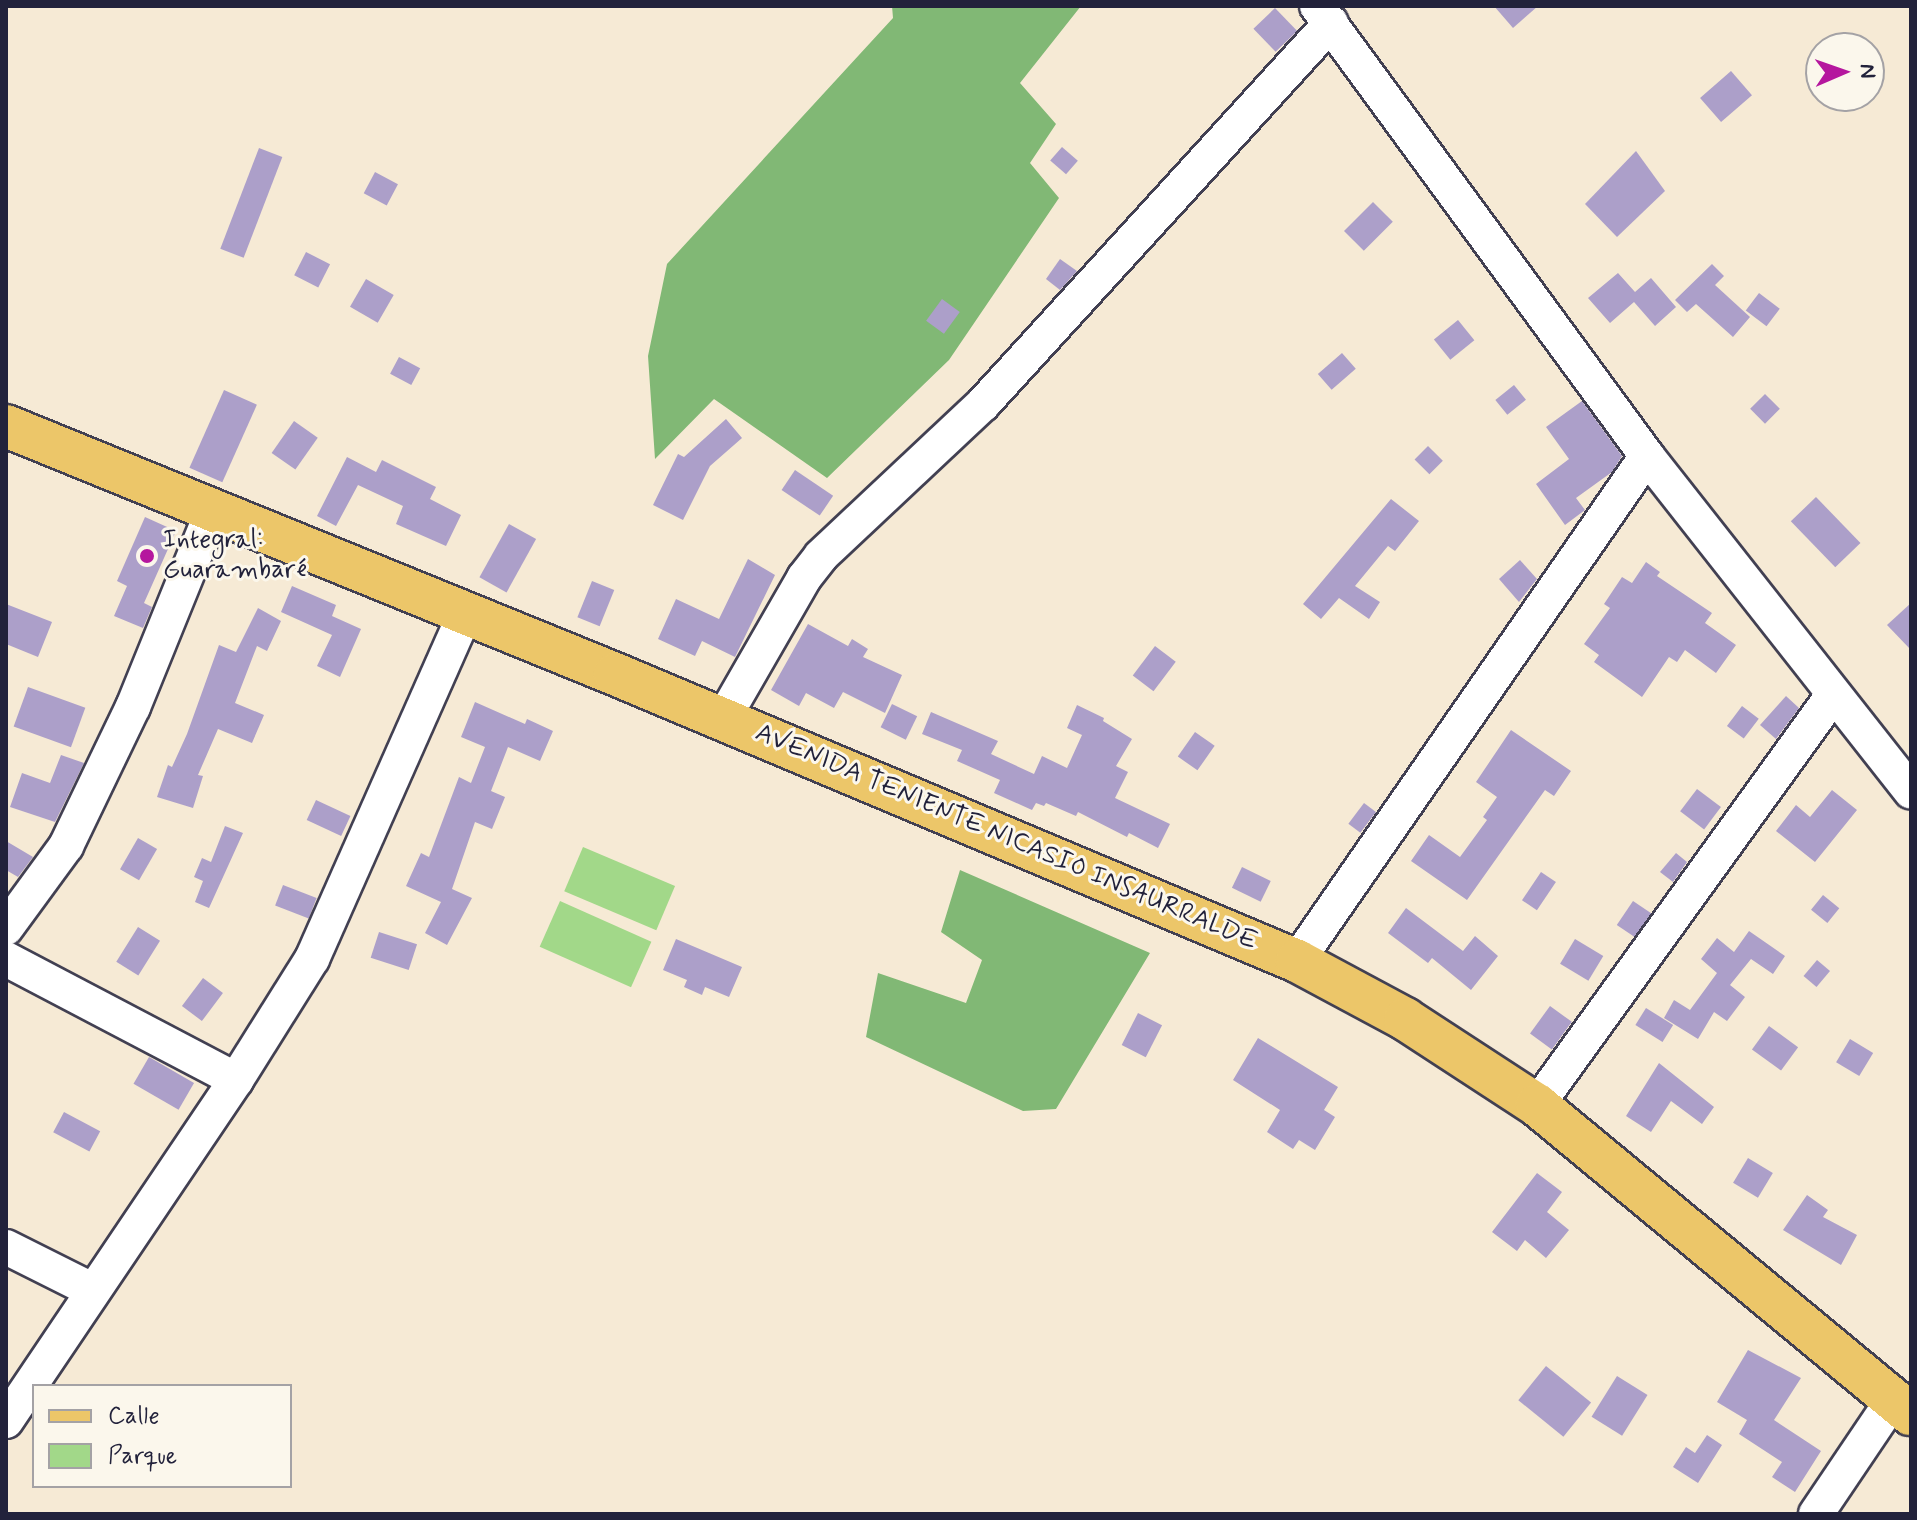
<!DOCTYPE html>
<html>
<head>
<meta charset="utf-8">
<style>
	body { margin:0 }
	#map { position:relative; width:1917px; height:1520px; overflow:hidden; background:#f6ead5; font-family:Mynerve,sans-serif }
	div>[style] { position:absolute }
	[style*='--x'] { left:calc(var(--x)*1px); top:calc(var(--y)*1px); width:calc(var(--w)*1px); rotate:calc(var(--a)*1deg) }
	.green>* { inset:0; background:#a2d889; transform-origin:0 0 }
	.forest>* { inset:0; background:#81b875 }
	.building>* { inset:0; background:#ac9fc9; transform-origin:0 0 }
	.roads { filter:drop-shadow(2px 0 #424052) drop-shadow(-2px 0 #424052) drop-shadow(0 2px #424052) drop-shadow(0 -2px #424052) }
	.minor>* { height:34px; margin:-17px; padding:0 17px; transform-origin:17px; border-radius:17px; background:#fff }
	.major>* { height:42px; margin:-21px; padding:0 21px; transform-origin:21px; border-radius:21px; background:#ecc669 }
	.dots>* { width:22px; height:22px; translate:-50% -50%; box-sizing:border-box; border:4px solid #fbf7ec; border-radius:50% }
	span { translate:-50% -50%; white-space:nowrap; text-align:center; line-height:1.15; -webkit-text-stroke:6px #fbf7ec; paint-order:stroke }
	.poi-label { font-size:26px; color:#22223b }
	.left { translate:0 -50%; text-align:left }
	.street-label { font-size:26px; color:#22223b }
	.frame { position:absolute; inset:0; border:8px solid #22223b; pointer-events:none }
	.legend { position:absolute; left:32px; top:1384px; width:260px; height:104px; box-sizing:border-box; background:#fbf7ec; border:2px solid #a4a2a5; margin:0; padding:10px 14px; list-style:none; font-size:24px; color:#22223b }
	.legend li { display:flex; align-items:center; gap:16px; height:40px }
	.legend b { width:40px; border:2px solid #a4a2a5 }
	.north { position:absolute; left:1805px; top:32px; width:80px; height:80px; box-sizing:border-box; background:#fbf7ec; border:2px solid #a4a2a5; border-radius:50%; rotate:88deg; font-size:22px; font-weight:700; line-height:32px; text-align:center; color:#22223b }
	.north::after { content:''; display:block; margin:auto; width:28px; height:36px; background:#b5179e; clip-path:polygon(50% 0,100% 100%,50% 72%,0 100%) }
</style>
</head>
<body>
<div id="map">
	<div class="green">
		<div style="left:583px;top:847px;width:100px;height:48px;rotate:23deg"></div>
		<div style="left:560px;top:901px;width:100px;height:50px;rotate:24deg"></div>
	</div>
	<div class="forest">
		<div style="clip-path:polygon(892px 6px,1081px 6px,1020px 83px,1056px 124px,1030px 163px,1059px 198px,949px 360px,827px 478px,714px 399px,655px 459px,648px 356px,667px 264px,893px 18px)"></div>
		<div style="clip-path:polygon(960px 870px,1150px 953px,1056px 1109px,1023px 1111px,866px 1037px,878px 973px,966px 1003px,982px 960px,941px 932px)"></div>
	</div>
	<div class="building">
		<div style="clip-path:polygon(1494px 6px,1538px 6px,1513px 28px)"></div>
		<div style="left:1275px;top:8px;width:32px;height:30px;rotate:46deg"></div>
		<div style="left:1731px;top:71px;width:32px;height:41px;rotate:49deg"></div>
		<div style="left:1062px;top:147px;width:21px;height:18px;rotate:41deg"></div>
		<div style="left:259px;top:148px;width:25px;height:108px;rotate:21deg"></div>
		<div style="clip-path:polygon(1636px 151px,1665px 191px,1617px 237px,1585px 204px)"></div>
		<div style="left:375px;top:172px;width:26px;height:24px;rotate:28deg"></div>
		<div style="left:1373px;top:202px;width:28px;height:41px;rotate:45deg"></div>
		<div style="left:306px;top:252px;width:27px;height:26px;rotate:27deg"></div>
		<div style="clip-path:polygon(1060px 259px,1077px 271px,1060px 290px,1046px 279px)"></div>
		<div style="clip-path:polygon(1712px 264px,1724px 276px,1715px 285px,1750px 317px,1733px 337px,1696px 304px,1687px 312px,1675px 300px)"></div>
		<div style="clip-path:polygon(1618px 273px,1635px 292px,1651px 278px,1676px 307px,1655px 326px,1634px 302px,1610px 323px,1588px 298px)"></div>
		<div style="left:366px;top:279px;width:32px;height:32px;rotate:30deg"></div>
		<div style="left:1759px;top:293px;width:26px;height:22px;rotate:37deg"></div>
		<div style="left:942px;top:299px;width:22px;height:27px;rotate:36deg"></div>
		<div style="left:1458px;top:320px;width:26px;height:31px;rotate:51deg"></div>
		<div style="left:1342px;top:353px;width:21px;height:32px;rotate:49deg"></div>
		<div style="left:399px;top:357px;width:24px;height:19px;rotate:28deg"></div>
		<div style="left:1514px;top:385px;width:19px;height:24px;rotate:51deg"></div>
		<div style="left:224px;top:390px;width:36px;height:85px;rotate:24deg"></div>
		<div style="left:1765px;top:394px;width:21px;height:21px;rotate:45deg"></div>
		<div style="clip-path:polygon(1582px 401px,1622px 456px,1612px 472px,1576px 498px,1585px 510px,1565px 525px,1536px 484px,1569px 459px,1546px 427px)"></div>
		<div style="clip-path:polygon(726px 419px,742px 438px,710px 466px,683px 520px,653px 505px,678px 454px,684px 457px)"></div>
		<div style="left:294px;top:421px;width:29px;height:39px;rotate:35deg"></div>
		<div style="left:1428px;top:446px;width:21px;height:19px;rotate:45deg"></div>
		<div style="clip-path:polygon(347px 457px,376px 472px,382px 460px,436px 487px,430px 499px,461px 515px,446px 546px,396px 524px,403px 506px,358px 485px,336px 526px,317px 516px)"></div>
		<div style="left:795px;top:470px;width:46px;height:24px;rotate:34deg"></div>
		<div style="left:1816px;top:497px;width:64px;height:35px;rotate:46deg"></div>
		<div style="clip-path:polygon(1391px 499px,1419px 521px,1395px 551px,1388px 546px,1355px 586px,1380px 602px,1369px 619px,1339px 598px,1321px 619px,1303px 604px)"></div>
		<div style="clip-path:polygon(145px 517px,176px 531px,144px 603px,152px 607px,143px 628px,114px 616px,127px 586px,117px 581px)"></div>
		<div style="left:509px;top:524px;width:31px;height:61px;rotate:29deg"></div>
		<div style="clip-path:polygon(748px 559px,775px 575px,735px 657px,702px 641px,695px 656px,658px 639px,676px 599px,719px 619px)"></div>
		<div style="clip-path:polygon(1520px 560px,1537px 579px,1519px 602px,1499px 579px)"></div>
		<div style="clip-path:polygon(1646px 562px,1660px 572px,1657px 576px,1712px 613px,1705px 623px,1736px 645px,1716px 673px,1685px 650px,1677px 662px,1669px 657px,1642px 697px,1594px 662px,1599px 655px,1584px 644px,1610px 608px,1604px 604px,1622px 577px,1632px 583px)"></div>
		<div style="left:592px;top:581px;width:24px;height:39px;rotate:22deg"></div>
		<div style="clip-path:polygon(292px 586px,336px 605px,332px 616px,361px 629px,340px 677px,317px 666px,332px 635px,281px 612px)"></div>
		<div style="clip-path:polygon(1911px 603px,1911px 650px,1887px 625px)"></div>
		<div style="clip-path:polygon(6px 604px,52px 622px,38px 657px,6px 644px)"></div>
		<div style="clip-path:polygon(258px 608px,281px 621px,267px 651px,257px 646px,235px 703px,264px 715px,252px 743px,218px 729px,198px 775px,203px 776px,193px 808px,157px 797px,168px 765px,172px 767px,187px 734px,219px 645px,236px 652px)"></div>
		<div style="clip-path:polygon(808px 624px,848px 646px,852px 639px,868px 649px,863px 657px,902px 675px,885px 713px,843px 692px,834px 708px,806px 693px,799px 706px,771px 690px)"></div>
		<div style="left:1155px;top:646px;width:26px;height:37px;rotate:37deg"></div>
		<div style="left:28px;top:687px;width:61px;height:42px;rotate:20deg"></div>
		<div style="clip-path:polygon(1786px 696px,1799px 708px,1776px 739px,1760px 725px)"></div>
		<div style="clip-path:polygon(475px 702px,525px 724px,527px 719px,553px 731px,540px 761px,508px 747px,491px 791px,505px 797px,492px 829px,475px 822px,452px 889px,472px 898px,447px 945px,425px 933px,441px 902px,406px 886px,421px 853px,429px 857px,459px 777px,471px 783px,485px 747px,461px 737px)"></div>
		<div style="left:892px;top:704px;width:28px;height:26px;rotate:26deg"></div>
		<div style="clip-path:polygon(1077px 705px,1104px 718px,1103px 721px,1132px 739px,1116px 766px,1128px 772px,1115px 798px,1170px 824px,1158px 848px,1129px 833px,1127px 837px,1078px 812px,1076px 816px,1046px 803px,1044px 806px,1036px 803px,1032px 810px,994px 793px,1000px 780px,957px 761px,962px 750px,922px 734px,931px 712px,998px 741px,991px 754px,1034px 774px,1042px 756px,1067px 768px,1082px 735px,1067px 728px)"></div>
		<div style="left:1742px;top:706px;width:21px;height:25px;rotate:37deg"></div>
		<div style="clip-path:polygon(1511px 730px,1571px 771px,1554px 796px,1545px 790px,1467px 900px,1411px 861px,1429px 835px,1460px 857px,1487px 820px,1483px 817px,1497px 797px,1476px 782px)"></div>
		<div style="left:1195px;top:732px;width:24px;height:30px;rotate:35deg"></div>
		<div style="clip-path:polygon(61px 755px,84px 763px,55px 822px,10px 807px,22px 773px,50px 783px)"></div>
		<div style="left:1697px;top:789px;width:30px;height:28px;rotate:37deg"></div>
		<div style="clip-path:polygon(1832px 790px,1857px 810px,1815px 862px,1776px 831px,1796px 805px,1810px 817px)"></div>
		<div style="left:316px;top:800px;width:38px;height:22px;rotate:25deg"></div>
		<div style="left:1364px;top:803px;width:15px;height:26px;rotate:37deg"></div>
		<div style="clip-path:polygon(225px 826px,243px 833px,209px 908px,195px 902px,203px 881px,194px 877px,202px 858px,211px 862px)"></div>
		<div style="left:138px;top:838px;width:22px;height:36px;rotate:30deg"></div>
		<div style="clip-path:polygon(6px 841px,33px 857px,18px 877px,6px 870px)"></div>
		<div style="clip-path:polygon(1676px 853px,1687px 862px,1673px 882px,1660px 872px)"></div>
		<div style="left:1242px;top:867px;width:32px;height:23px;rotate:26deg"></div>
		<div style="left:1541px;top:872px;width:18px;height:34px;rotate:34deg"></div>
		<div style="left:283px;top:885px;width:36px;height:22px;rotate:21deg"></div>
		<div style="left:1823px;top:895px;width:21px;height:19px;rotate:39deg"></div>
		<div style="left:1633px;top:901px;width:22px;height:29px;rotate:34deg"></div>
		<div style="clip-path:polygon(1406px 908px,1463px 951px,1475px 936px,1498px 956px,1471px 990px,1432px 958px,1428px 963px,1388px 933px)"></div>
		<div style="left:138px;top:927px;width:26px;height:41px;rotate:32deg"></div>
		<div style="clip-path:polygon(1749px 931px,1785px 956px,1773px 974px,1751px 959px,1730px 985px,1745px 997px,1727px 1021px,1714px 1012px,1698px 1039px,1664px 1018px,1674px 1000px,1690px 1010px,1717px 973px,1701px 959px,1717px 938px,1734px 952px)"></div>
		<div style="left:379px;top:932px;width:40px;height:27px;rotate:18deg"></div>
		<div style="clip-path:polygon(676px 939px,742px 967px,729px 997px,705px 987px,702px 995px,684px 987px,687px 980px,663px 970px)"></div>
		<div style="left:1575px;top:939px;width:33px;height:29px;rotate:31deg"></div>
		<div style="left:1817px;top:960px;width:17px;height:21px;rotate:40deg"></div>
		<div style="left:203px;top:978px;width:25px;height:35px;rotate:37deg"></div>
		<div style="left:1550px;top:1006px;width:27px;height:34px;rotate:36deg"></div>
		<div style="left:1646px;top:1008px;width:32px;height:20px;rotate:32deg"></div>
		<div style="left:1138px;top:1013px;width:27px;height:36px;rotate:27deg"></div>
		<div style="left:1769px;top:1026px;width:36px;height:29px;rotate:36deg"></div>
		<div style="clip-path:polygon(1258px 1038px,1338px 1087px,1324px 1110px,1335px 1117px,1315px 1150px,1299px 1140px,1293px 1149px,1267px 1132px,1280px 1110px,1233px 1080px)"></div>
		<div style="left:1850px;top:1039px;width:27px;height:27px;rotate:31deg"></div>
		<div style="left:149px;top:1057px;width:52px;height:31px;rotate:30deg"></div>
		<div style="clip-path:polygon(1659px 1063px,1714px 1107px,1702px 1124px,1671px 1101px,1651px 1132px,1626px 1116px)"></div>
		<div style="left:64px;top:1112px;width:41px;height:23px;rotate:28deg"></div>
		<div style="left:1748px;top:1158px;width:29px;height:29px;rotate:31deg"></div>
		<div style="clip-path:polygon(1537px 1173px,1562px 1192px,1547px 1212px,1569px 1230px,1546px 1258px,1525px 1240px,1517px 1251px,1492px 1232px)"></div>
		<div style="clip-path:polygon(1807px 1195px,1828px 1210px,1823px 1217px,1857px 1235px,1841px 1265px,1783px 1230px)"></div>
		<div style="clip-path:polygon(1748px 1350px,1801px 1378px,1774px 1420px,1821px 1451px,1795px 1492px,1772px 1477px,1782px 1462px,1739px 1434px,1747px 1420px,1717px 1402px)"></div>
		<div style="left:1546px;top:1366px;width:58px;height:44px;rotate:39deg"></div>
		<div style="left:1617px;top:1376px;width:36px;height:48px;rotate:32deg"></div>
		<div style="clip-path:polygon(1707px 1435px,1722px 1445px,1698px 1483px,1673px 1467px,1686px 1447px,1695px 1453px)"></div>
	</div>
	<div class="roads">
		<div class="minor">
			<div style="--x:1317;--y:6;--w:558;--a:53.75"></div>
			<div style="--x:1647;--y:456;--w:427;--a:51.8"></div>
			<div style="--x:723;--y:719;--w:163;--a:-60.1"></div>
			<div style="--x:804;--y:578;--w:28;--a:-52"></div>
			<div style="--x:821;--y:556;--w:222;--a:-43.2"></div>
			<div style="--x:983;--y:404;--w:516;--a:-47.59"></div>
			<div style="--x:6;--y:928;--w:102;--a:-53.8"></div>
			<div style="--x:66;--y:846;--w:154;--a:-64.3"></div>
			<div style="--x:133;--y:707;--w:210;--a:-67.9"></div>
			<div style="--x:6;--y:959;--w:260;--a:27.7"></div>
			<div style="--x:1297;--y:961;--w:614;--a:-55.28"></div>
			<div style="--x:1537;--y:1105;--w:506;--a:-54.17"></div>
			<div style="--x:6;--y:1247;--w:96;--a:26.6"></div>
			<div style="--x:6;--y:1421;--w:411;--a:-56"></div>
			<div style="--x:236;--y:1080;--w:143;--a:-57.9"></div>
			<div style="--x:312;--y:959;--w:377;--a:-66.1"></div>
			<div style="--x:1816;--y:1514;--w:138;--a:-56"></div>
		</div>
		<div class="major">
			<div style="--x:6;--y:426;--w:658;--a:22.16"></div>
			<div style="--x:615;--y:674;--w:740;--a:22.82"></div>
			<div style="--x:1297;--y:961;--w:123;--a:28.2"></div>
			<div style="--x:1405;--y:1019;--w:158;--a:33.1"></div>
			<div style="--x:1537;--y:1105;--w:485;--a:39.6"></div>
		</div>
	</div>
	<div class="dots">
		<div style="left:147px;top:556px;background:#b5179e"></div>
	</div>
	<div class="poi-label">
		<span class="left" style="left:163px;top:556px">Integral:<br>Guarambaré</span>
	</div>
	<div class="street-label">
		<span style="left:1006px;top:838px;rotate:23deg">AVENIDA TENIENTE NICASIO INSAURRALDE</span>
	</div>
	<div class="frame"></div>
	<ul class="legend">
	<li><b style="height:10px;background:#ecc669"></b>Calle</li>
	<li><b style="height:22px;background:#a2d889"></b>Parque</li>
	</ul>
	<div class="north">N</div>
</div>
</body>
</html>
